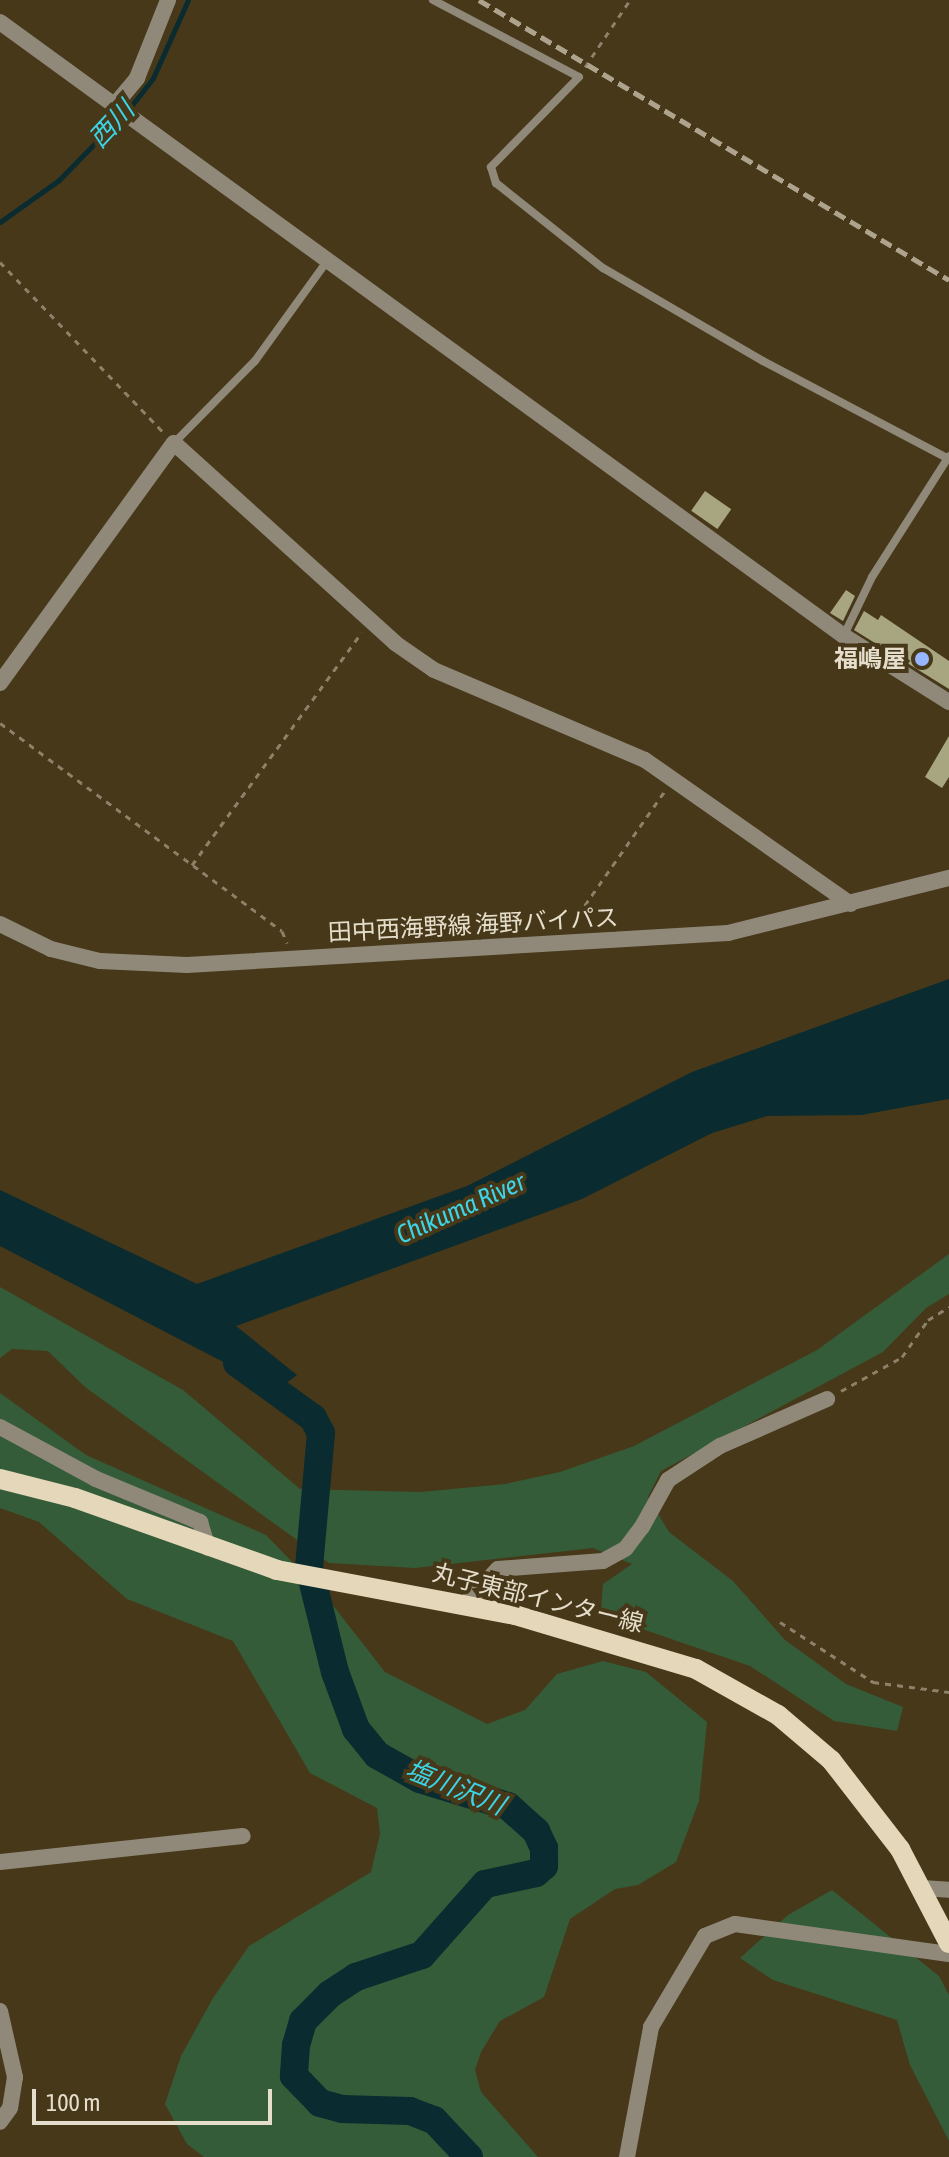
<!DOCTYPE html>
<html>
<head>
<meta charset="utf-8">
<style>
	body { margin:0 }
	#map { position:relative; width:949px; height:2157px; overflow:hidden; background:#463819; font-family:"Asap Condensed","Noto Sans JP",sans-serif }
	div>[style] { position:absolute }
	[style*='--x'] { left:calc(var(--x)*1px); top:calc(var(--y)*1px); width:calc(var(--w)*1px); rotate:calc(var(--a)*1deg) }
	.green>* { inset:0; background:#355c38 }
	.water>* { inset:0; background:#0a2b2f }
	.stream>* { height:5px; margin:-2.5px; padding:0 2.5px; transform-origin:2.5px; border-radius:2.5px; background:#0a2b2f }
	.river>* { height:28px; margin:-14px; padding:0 14px; transform-origin:14px; border-radius:14px; background:#0a2b2f }
	.building>* { inset:0; background:#a7a681; transform-origin:0 0 }
	.path>* { height:3px; margin-top:-1.5px; transform-origin:0; background:repeating-linear-gradient(90deg,#8d8269 0 6px,transparent 0 12px) }
	.service>* { height:8px; margin:-4px; padding:0 4px; transform-origin:4px; border-radius:4px; background:#90897a }
	.minor>* { height:16px; margin:-8px; padding:0 8px; transform-origin:8px; border-radius:8px; background:#90897a }
	.tertiary>* { height:16px; margin:-8px; padding:0 8px; transform-origin:8px; border-radius:8px; background:#90897a }
	.primary>* { height:20px; margin:-10px; padding:0 10px; transform-origin:10px; border-radius:10px; background:#e5d7b9 }
	.rail>* { height:5px; margin-top:-2.5px; transform-origin:0; background:repeating-linear-gradient(90deg,#aea38d 0 12px,transparent 0 18px) }
	.dots>* { width:22px; height:22px; translate:-50% -50%; box-sizing:border-box; border:4px solid #463819; border-radius:50% }
	span { translate:-50% -50%; white-space:nowrap; text-align:center; line-height:1.15; -webkit-text-stroke:8px #463819; paint-order:stroke }
	.poi-label { font-size:24px; color:#e6decc; font-weight:700 }
	.right { translate:-100% -50%; text-align:right }
	.street-label { font-size:24px; color:#e6decc }
	.water-label { font-size:26px; color:#3bd5e7; font-style:italic }
	.scale { position:absolute; left:32px; top:2089px; width:240px; height:36px; box-sizing:border-box; border:4px solid #e6decc; border-top:0; padding-left:10px; font-size:24px; line-height:28px; white-space:nowrap; color:#e6decc; -webkit-text-stroke:6px #463819; paint-order:stroke }
</style>
</head>
<body>
<div id="map">
	<div class="green">
		<div style="clip-path:polygon(949px 1254px,949px 1294px,926px 1308px,883px 1352px,661px 1471px,648px 1497px,669px 1532px,733px 1581px,785px 1640px,846px 1684px,903px 1707px,897px 1731px,834px 1721px,750px 1666px,639px 1628px,601px 1609px,603px 1584px,632px 1564px,593px 1548px,415px 1568px,329px 1563px,85px 1387px,48px 1351px,12px 1349px,0 1358px,0 1287px,183px 1390px,300px 1489px,421px 1492px,505px 1484px,560px 1472px,634px 1446px,817px 1350px)"></div>
		<div style="clip-path:polygon(0 1393px,86px 1455px,266px 1535px,328px 1599px,385px 1672px,487px 1724px,525px 1710px,557px 1674px,603px 1661px,646px 1672px,707px 1722px,699px 1801px,676px 1862px,638px 1885px,615px 1889px,570px 1919px,544px 1997px,500px 2021px,481px 2052px,475px 2070px,481px 2092px,538px 2157px,204px 2157px,187px 2144px,165px 2104px,181px 2056px,213px 1998px,249px 1946px,371px 1872px,380px 1834px,377px 1808px,310px 1773px,233px 1641px,127px 1599px,39px 1522px,0 1508px)"></div>
		<div style="clip-path:polygon(832px 1890px,939px 1976px,949px 1995px,949px 2141px,910px 2065px,897px 2020px,773px 1980px,740px 1958px,788px 1915px)"></div>
	</div>
	<div class="water">
		<div style="clip-path:polygon(949px 979px,949px 1099px,861px 1115px,767px 1116px,712px 1133px,582px 1199px,236px 1326px,297px 1375px,277px 1390px,0 1246px,0 1190px,197px 1284px,467px 1186px,692px 1072px)"></div>
	</div>
	<div class="stream">
		<div style="--x:0;--y:222;--w:72;--a:-35.4"></div>
		<div style="--x:59;--y:180;--w:105;--a:-45.8"></div>
		<div style="--x:132;--y:105;--w:34;--a:-52"></div>
		<div style="--x:153;--y:78;--w:85;--a:-65.8"></div>
	</div>
	<div class="river">
		<div style="--x:237;--y:1363;--w:94;--a:35.9"></div>
		<div style="--x:313;--y:1418;--w:17;--a:62"></div>
		<div style="--x:321;--y:1433;--w:135;--a:95.1"></div>
		<div style="--x:309;--y:1567;--w:108;--a:76.1"></div>
		<div style="--x:335;--y:1672;--w:61;--a:69.8"></div>
		<div style="--x:356;--y:1729;--w:33;--a:51"></div>
		<div style="--x:377;--y:1755;--w:49;--a:29.2"></div>
		<div style="--x:420;--y:1779;--w:92;--a:17.1"></div>
		<div style="--x:508;--y:1806;--w:38;--a:42"></div>
		<div style="--x:536;--y:1831;--w:19;--a:65"></div>
		<div style="--x:544;--y:1848;--w:18;--a:90"></div>
		<div style="--x:544;--y:1866;--w:11;--a:139"></div>
		<div style="--x:536;--y:1873;--w:52;--a:167.8"></div>
		<div style="--x:485;--y:1884;--w:95;--a:131.6"></div>
		<div style="--x:422;--y:1955;--w:70;--a:161.6"></div>
		<div style="--x:356;--y:1977;--w:31;--a:147"></div>
		<div style="--x:330;--y:1994;--w:38;--a:135"></div>
		<div style="--x:303;--y:2021;--w:25;--a:106"></div>
		<div style="--x:296;--y:2045;--w:31;--a:94"></div>
		<div style="--x:294;--y:2076;--w:37;--a:46"></div>
		<div style="--x:320;--y:2103;--w:23;--a:15"></div>
		<div style="--x:342;--y:2109;--w:68;--a:1.7"></div>
		<div style="--x:410;--y:2111;--w:26;--a:21"></div>
		<div style="--x:434;--y:2120;--w:51;--a:46.6"></div>
	</div>
	<div class="building">
		<div style="left:705px;top:491px;width:32px;height:24px;rotate:35deg"></div>
		<div style="clip-path:polygon(846px 590px,855px 596px,843px 621px,830px 613px)"></div>
		<div style="clip-path:polygon(864px 611px,878px 620px,881px 615px,949px 661px,949px 689px,854px 630px)"></div>
		<div style="clip-path:polygon(949px 736px,949px 777px,942px 788px,925px 777px)"></div>
	</div>
	<div class="path">
		<div style="--x:585;--y:67;--w:81;--a:-56.1"></div>
		<div style="--x:0;--y:262;--w:236;--a:46.2"></div>
		<div style="--x:0;--y:723;--w:350;--a:36.4"></div>
		<div style="--x:282;--y:931;--w:13;--a:67"></div>
		<div style="--x:192;--y:865;--w:288;--a:-53.9"></div>
		<div style="--x:571;--y:925;--w:164;--a:-55"></div>
		<div style="--x:841;--y:1391;--w:70;--a:-29.1"></div>
		<div style="--x:902;--y:1357;--w:45;--a:-54.9"></div>
		<div style="--x:928;--y:1320;--w:25;--a:-32"></div>
		<div style="--x:780;--y:1622;--w:111;--a:32.8"></div>
		<div style="--x:873;--y:1682;--w:77;--a:7.5"></div>
	</div>
	<div class="service">
		<div style="--x:433;--y:0;--w:165;--a:27.8"></div>
		<div style="--x:579;--y:77;--w:126;--a:134.4"></div>
		<div style="--x:491;--y:167;--w:17;--a:73"></div>
		<div style="--x:496;--y:183;--w:137;--a:38.5"></div>
		<div style="--x:603;--y:268;--w:185;--a:30.2"></div>
		<div style="--x:763;--y:361;--w:210;--a:27.8"></div>
		<div style="--x:174;--y:443;--w:115;--a:-45.4"></div>
		<div style="--x:255;--y:361;--w:123;--a:-54.2"></div>
		<div style="--x:844;--y:635;--w:64;--a:-64.2"></div>
		<div style="--x:872;--y:577;--w:143;--a:-57.5"></div>
	</div>
	<div class="minor">
		<div style="--x:0;--y:22;--w:1044;--a:36.04"></div>
		<div style="--x:844;--y:636;--w:124;--a:32.2"></div>
		<div style="--x:113;--y:107;--w:38;--a:-50"></div>
		<div style="--x:137;--y:78;--w:84;--a:-68.3"></div>
		<div style="--x:0;--y:683;--w:296;--a:-54.1"></div>
		<div style="--x:174;--y:443;--w:298;--a:42.1"></div>
		<div style="--x:395;--y:643;--w:47;--a:34.7"></div>
		<div style="--x:434;--y:670;--w:229;--a:23.1"></div>
		<div style="--x:645;--y:760;--w:251;--a:35"></div>
		<div style="--x:0;--y:1427;--w:109;--a:28.4"></div>
		<div style="--x:96;--y:1479;--w:113;--a:22.5"></div>
		<div style="--x:200;--y:1522;--w:27;--a:73"></div>
		<div style="--x:465;--y:1604;--w:48;--a:-46.7"></div>
		<div style="--x:498;--y:1569;--w:105;--a:-4.4"></div>
		<div style="--x:603;--y:1561;--w:26;--a:-29"></div>
		<div style="--x:626;--y:1548;--w:26;--a:-53"></div>
		<div style="--x:642;--y:1527;--w:54;--a:-61"></div>
		<div style="--x:668;--y:1480;--w:62;--a:-33.2"></div>
		<div style="--x:720;--y:1446;--w:117;--a:-23.7"></div>
		<div style="--x:0;--y:1862;--w:244;--a:-6.1"></div>
		<div style="--x:922;--y:1888;--w:27;--a:4"></div>
		<div style="--x:0;--y:2011;--w:68;--a:77.2"></div>
		<div style="--x:15;--y:2077;--w:31;--a:99"></div>
		<div style="--x:10;--y:2108;--w:17;--a:126"></div>
		<div style="--x:627;--y:2157;--w:132;--a:-79.5"></div>
		<div style="--x:651;--y:2027;--w:106;--a:-59.3"></div>
		<div style="--x:705;--y:1936;--w:32;--a:-22"></div>
		<div style="--x:735;--y:1924;--w:216;--a:8"></div>
	</div>
	<div class="tertiary">
		<div style="--x:0;--y:924;--w:57;--a:26.1"></div>
		<div style="--x:51;--y:949;--w:50;--a:13.8"></div>
		<div style="--x:100;--y:961;--w:87;--a:2.6"></div>
		<div style="--x:187;--y:965;--w:542;--a:-3.39"></div>
		<div style="--x:728;--y:933;--w:228;--a:-14"></div>
	</div>
	<div class="primary">
		<div style="--x:0;--y:1479;--w:77;--a:14.2"></div>
		<div style="--x:75;--y:1498;--w:214;--a:19.6"></div>
		<div style="--x:277;--y:1570;--w:242;--a:10.7"></div>
		<div style="--x:515;--y:1615;--w:189;--a:16.6"></div>
		<div style="--x:696;--y:1669;--w:94;--a:29.3"></div>
		<div style="--x:778;--y:1715;--w:70;--a:40.3"></div>
		<div style="--x:831;--y:1760;--w:113;--a:52.2"></div>
		<div style="--x:900;--y:1849;--w:106;--a:62.5"></div>
	</div>
	<div class="rail">
		<div style="--x:479;--y:0;--w:547;--a:30.78"></div>
	</div>
	<div class="dots">
		<div style="left:922px;top:659px;background:#97b6fd"></div>
	</div>
	<div class="poi-label">
		<span class="right" style="left:906px;top:659px">福嶋屋</span>
	</div>
	<div class="street-label">
		<span style="left:473px;top:925px;rotate:-3deg">田中西海野線 海野バイパス</span>
		<span style="left:538px;top:1598px;rotate:14deg">丸子東部インター線</span>
	</div>
	<div class="water-label">
		<span style="left:112px;top:125px;rotate:-47deg">西川</span>
		<span style="left:461px;top:1209px;rotate:-24deg">Chikuma River</span>
		<span style="left:455px;top:1788px;rotate:22deg">塩川沢川</span>
	</div>
	<div class="scale">100 m</div>
</div>
</body>
</html>
